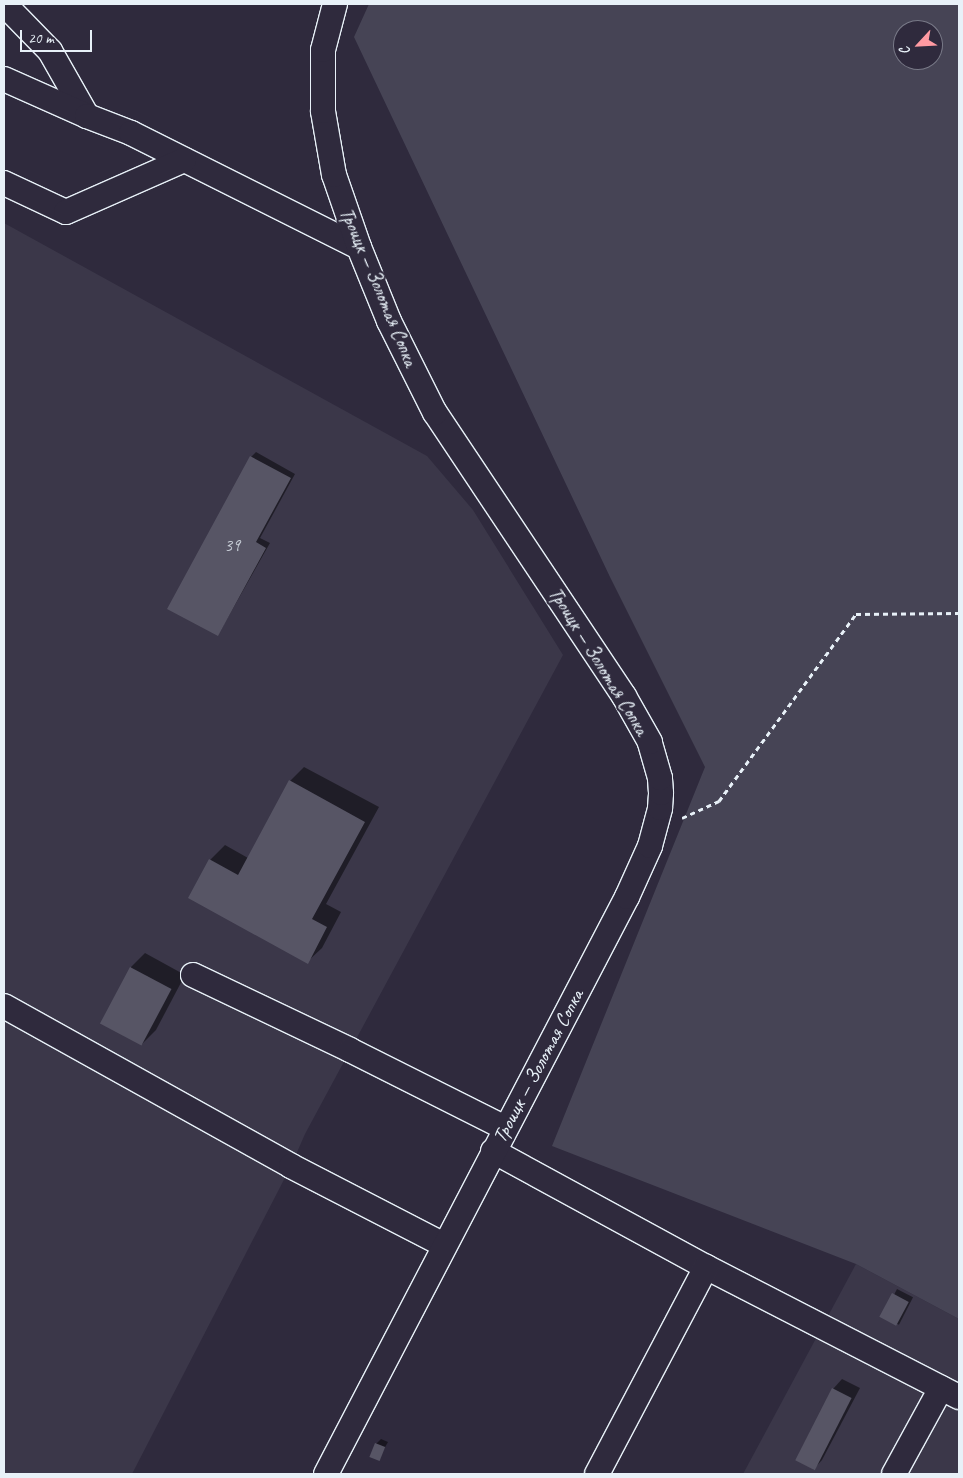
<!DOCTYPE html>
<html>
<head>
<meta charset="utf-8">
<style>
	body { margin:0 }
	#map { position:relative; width:963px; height:1478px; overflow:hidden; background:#2f2a3d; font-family:Caveat,sans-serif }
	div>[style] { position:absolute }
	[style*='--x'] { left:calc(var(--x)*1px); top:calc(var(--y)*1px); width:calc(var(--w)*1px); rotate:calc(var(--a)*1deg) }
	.built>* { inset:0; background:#3b3749 }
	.green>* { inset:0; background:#464455 }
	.shadow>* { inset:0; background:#0007; transform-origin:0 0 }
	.building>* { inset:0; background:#575565; transform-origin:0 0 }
	.path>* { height:3px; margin-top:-1.5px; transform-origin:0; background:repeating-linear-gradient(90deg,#e8f1f8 0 5px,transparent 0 9px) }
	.roads { filter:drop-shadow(1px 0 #e8f1f8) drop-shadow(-1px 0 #e8f1f8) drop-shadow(0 1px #e8f1f8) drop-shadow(0 -1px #e8f1f8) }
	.minor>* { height:24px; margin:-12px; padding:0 12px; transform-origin:12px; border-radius:12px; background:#2f2a3d }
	span { translate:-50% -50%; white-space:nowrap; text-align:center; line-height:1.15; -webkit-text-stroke:4.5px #2f2a3d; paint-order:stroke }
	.number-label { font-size:18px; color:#c4cad3 }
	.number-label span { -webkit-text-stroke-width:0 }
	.street-label { font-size:20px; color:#e8f1f8 }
	.frame { position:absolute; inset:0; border:5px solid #e8f1f8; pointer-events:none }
	.north { position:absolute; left:893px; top:20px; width:50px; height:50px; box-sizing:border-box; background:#2f2a3d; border:1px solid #797a88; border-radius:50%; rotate:245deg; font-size:14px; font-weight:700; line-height:20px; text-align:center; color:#e8f1f8 }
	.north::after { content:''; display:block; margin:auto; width:18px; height:22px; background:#ff9aa2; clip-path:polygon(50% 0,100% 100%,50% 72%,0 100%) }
	.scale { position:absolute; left:20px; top:30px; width:72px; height:22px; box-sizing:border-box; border:2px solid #e8f1f8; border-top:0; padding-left:6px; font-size:15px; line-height:18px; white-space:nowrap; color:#e8f1f8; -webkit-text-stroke:4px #2f2a3d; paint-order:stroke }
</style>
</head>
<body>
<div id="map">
	<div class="built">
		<div style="clip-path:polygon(4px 223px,427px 456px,473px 510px,563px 655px,305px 1134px,291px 1166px,132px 1474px,4px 1474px)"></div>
		<div style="clip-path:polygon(856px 1264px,959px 1319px,959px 1474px,743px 1474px)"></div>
	</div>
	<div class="green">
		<div style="clip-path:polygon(evenodd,369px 4px,959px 4px,959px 1319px,856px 1264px,552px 1146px,705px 767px,610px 577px,354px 37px,369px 4px,903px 30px,933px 30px,933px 60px,903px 60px,903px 30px)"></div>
	</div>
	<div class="shadow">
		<div style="clip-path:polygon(256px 452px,295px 474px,260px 538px,270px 543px,218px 635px,251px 457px)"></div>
		<div style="clip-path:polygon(304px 767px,379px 807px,326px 904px,341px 912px,322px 948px,307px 962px,210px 860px,225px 845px,248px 858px,290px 781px)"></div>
		<div style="clip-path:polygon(145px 953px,185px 975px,156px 1030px,142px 1044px,131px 967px)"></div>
		<div style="left:897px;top:1289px;width:18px;height:31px;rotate:27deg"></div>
		<div style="clip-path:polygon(842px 1379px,860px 1388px,822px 1460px,813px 1470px,833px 1389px)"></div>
		<div style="clip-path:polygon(381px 1439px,388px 1442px,378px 1459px,376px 1444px)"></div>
	</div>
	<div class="building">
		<div style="clip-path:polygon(250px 456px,291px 478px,256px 542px,266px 548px,218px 636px,167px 609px)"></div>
		<div style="clip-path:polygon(289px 780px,365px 822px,312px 919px,327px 927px,308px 964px,188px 898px,209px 859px,238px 875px)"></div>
		<div style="left:130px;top:967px;width:47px;height:64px;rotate:28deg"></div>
		<div style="left:892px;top:1293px;width:19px;height:27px;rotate:28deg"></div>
		<div style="left:832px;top:1388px;width:22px;height:81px;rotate:27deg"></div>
		<div style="left:375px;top:1443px;width:11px;height:15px;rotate:22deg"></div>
	</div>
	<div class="path">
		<div style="--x:682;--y:818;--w:41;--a:-24.7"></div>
		<div style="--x:719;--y:801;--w:232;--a:-53.8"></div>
		<div style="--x:856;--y:614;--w:103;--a:-0.6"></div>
	</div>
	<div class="roads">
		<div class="minor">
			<div style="--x:4;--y:7;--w:8;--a:30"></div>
			<div style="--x:11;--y:11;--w:56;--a:45.7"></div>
			<div style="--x:50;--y:51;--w:75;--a:60.4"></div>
			<div style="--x:4;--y:79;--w:91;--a:24"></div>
			<div style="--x:87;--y:116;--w:47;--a:21.1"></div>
			<div style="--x:131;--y:133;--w:255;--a:26.6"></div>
			<div style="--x:4;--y:183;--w:68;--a:25.1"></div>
			<div style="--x:66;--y:212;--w:129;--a:-23.8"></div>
			<div style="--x:193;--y:975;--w:174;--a:25.5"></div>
			<div style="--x:350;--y:1050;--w:174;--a:26.7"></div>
			<div style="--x:4;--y:1006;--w:329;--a:29.1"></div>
			<div style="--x:291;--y:1166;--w:172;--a:27.3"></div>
			<div style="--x:493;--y:1151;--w:243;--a:28.6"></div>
			<div style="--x:706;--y:1267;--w:284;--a:27.2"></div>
			<div style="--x:326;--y:1474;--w:651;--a:-62.45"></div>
			<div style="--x:627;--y:897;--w:56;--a:-65.7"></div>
			<div style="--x:650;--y:846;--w:39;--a:-75"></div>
			<div style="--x:660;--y:808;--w:15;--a:-86"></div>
			<div style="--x:661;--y:793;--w:15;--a:-94"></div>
			<div style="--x:660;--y:778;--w:37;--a:-106"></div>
			<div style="--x:650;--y:742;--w:53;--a:-119.5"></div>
			<div style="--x:624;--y:696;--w:340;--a:-123.7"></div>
			<div style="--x:435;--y:413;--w:103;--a:-116.6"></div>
			<div style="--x:389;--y:321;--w:80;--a:-112.1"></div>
			<div style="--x:359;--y:247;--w:76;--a:-109.1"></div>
			<div style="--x:334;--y:175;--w:65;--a:-99.8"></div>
			<div style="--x:323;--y:111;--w:61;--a:-90"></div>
			<div style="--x:323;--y:50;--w:48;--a:-75.4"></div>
			<div style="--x:597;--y:1474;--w:234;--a:-62.2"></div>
			<div style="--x:894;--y:1474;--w:98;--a:-61.3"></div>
		</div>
	</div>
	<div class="number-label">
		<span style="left:232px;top:545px">39</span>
	</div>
	<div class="street-label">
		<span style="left:379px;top:287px;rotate:67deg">Троицк — Золотая Сопка</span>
		<span style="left:599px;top:661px;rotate:58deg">Троицк — Золотая Сопка</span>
		<span style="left:538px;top:1066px;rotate:-62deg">Троицк — Золотая Сопка</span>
	</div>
	<div class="frame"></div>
	<div class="north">С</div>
	<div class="scale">20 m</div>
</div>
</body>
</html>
